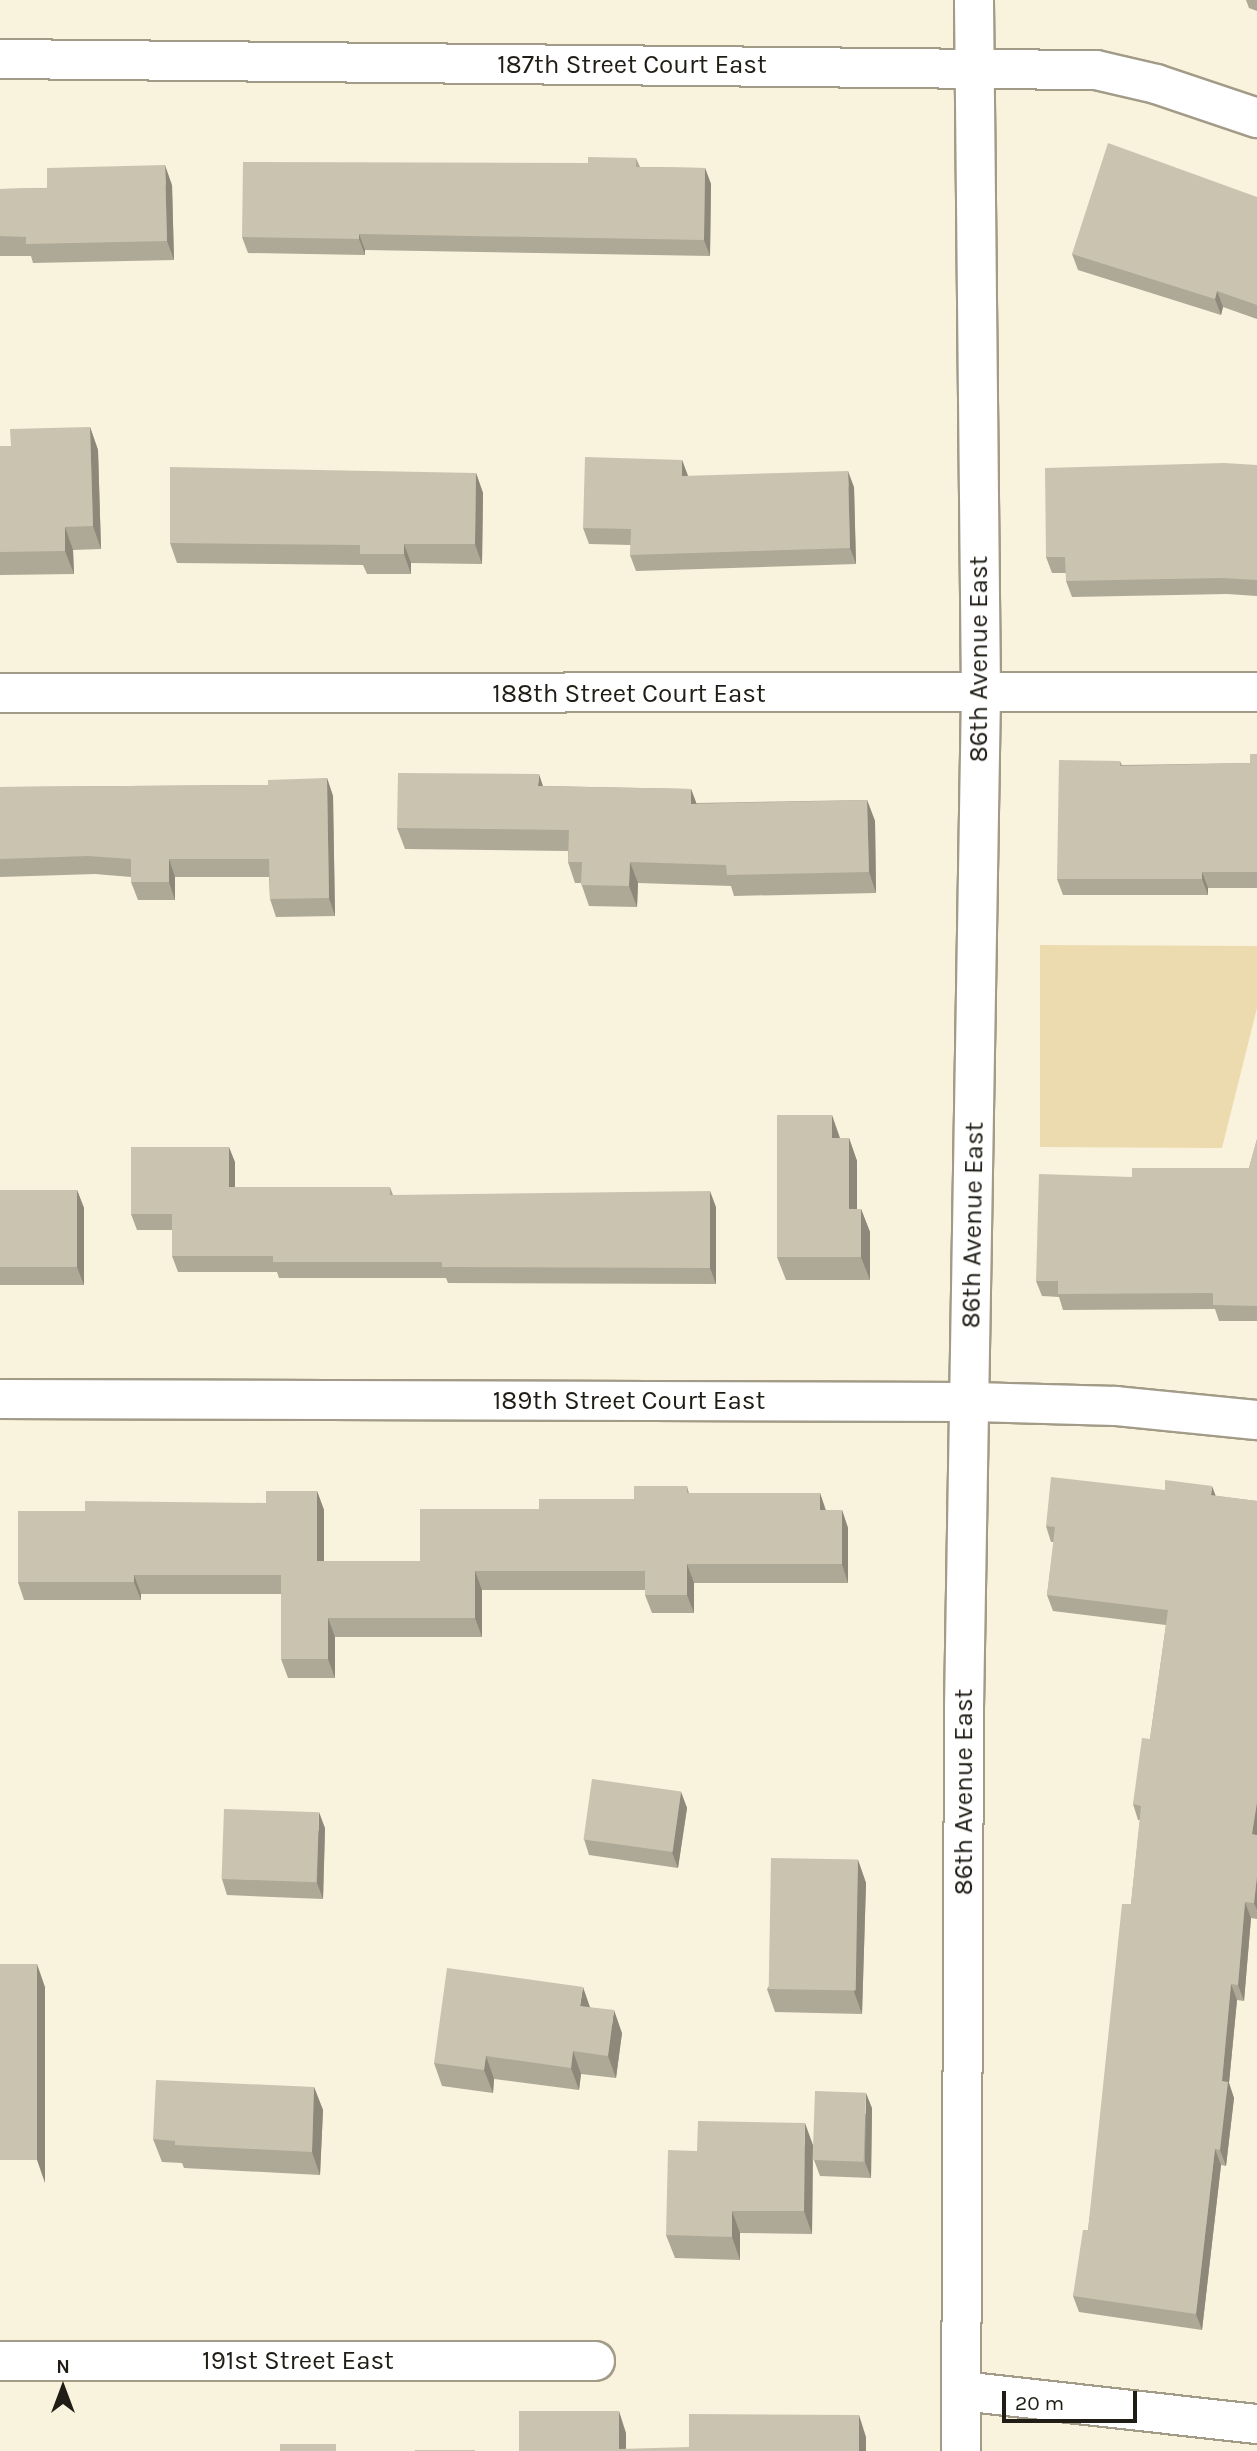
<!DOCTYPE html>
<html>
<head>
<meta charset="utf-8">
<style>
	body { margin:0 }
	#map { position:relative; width:1257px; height:2451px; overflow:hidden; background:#f9f2dd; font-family:Karla,sans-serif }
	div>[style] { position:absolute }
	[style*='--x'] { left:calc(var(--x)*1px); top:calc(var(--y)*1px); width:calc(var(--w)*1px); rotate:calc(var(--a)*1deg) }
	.green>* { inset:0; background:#ecdbae }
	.roads { filter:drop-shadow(2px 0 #a29b88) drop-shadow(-2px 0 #a29b88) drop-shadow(0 2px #a29b88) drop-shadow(0 -2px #a29b88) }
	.minor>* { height:38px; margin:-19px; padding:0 19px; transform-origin:19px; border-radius:19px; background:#fff }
	.wall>* { inset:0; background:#aea896; transform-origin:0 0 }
	.shaded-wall>* { inset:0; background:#8d887a }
	.building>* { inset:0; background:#cac3af; transform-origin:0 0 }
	span { translate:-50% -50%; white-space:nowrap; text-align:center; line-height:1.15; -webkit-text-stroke:6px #fff; paint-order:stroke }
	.street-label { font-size:26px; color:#201d16 }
	.north { position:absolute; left:28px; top:2353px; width:70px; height:70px; -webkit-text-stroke:5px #fff; paint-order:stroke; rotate:0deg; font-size:19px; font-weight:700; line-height:28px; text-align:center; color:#201d16 }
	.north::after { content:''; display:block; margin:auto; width:24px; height:32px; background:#201d16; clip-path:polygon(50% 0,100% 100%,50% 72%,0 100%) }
	.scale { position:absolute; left:1002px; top:2391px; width:135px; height:32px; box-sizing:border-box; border:4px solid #201d16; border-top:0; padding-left:9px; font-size:21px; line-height:24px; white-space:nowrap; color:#201d16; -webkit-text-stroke:5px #fff; paint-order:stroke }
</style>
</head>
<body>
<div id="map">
	<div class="green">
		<div style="clip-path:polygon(1040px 945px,1257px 946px,1257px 1008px,1222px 1148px,1040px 1147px)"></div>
	</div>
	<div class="roads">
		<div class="minor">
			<div style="--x:0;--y:59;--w:1096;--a:0.58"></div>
			<div style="--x:1096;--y:70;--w:62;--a:13.1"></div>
			<div style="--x:1156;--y:84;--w:107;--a:18.6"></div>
			<div style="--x:0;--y:693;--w:1257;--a:-0.05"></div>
			<div style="--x:0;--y:1399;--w:971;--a:0.18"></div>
			<div style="--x:971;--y:1402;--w:145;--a:1.6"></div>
			<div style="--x:1116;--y:1406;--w:142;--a:5.7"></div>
			<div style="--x:0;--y:2361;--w:595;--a:0"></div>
			<div style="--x:962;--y:2391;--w:297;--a:6.4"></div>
			<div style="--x:961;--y:2451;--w:743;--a:-89.77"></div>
			<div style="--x:964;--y:1708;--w:1014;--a:-89.04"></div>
			<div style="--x:981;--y:694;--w:694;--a:-90.58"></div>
		</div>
	</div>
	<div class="wall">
		<div style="clip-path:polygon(1246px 0,1257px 0,1257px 11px,1249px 8px)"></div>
		<div style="clip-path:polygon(636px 158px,640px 167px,705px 168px,711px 184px,710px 256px,365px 250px,365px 255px,248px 253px,242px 237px,588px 163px)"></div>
		<div style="clip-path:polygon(172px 185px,174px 260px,33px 263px,31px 256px,0 256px,0 189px)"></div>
		<div style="clip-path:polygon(1257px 197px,1257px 319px,1223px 307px,1221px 315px,1078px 270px,1072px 254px)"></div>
		<div style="clip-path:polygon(90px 427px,98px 450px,101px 549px,73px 550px,74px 574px,0 575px,0 446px,11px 446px)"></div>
		<div style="clip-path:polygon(682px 460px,688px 476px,854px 487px,856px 564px,636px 571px,630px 555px,631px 545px,589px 544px,583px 528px)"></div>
		<div style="clip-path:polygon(1257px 465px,1257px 596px,1227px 594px,1072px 597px,1066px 581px,1066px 573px,1052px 573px,1046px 557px)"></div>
		<div style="clip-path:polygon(476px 473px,483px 493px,482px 564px,411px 563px,411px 574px,367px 574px,363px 565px,177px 563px,170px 543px)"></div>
		<div style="clip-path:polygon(1257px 754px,1257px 888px,1208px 888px,1208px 895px,1063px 895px,1057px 879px,1120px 761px,1122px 765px,1250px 763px)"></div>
		<div style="clip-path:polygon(327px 778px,333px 796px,335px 916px,276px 917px,270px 899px,269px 877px,175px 877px,175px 900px,138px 900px,131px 882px,131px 877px,95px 874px,0 877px,0 787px,268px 785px)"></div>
		<div style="clip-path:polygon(543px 786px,691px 789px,696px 803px,867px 800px,875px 821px,876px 893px,734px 896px,731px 886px,638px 883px,637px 907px,589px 906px,581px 883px,575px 883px,568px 862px,568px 851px,405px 849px,397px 828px)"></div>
		<div style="clip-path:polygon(840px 1138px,849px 1138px,857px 1161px,857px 1209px,861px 1209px,870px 1232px,870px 1280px,786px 1280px,777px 1257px)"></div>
		<div style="clip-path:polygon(1257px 1139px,1257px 1321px,1219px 1321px,1215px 1309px,1063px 1310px,1059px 1297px,1042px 1296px,1036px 1281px,1132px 1177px,1249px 1168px)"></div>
		<div style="clip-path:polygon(235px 1162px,235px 1187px,390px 1187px,393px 1195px,716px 1207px,716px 1284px,448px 1283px,446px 1278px,279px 1278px,277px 1272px,178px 1272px,172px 1256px,172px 1230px,137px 1230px,131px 1214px)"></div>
		<div style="clip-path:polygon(0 1190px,77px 1190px,84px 1208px,84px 1285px,0 1285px)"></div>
		<div style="clip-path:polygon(687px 1486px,689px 1493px,820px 1493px,826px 1510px,842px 1510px,848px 1528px,848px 1583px,694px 1583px,694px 1613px,652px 1613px,645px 1595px,645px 1590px,482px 1590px,482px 1637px,335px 1637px,335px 1678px,288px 1678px,281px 1659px,281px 1594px,141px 1594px,141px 1600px,24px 1600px,18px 1582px,85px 1511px,266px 1503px,317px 1491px,324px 1510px,324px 1561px,420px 1561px,539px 1509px,634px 1499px)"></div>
		<div style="clip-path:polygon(1216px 1496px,1257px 1501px,1257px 1919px,1251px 1918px,1244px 2001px,1237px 2000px,1229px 2083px,1234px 2098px,1226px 2166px,1221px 2165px,1202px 2330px,1079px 2312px,1073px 2296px,1088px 2230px,1131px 1904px,1140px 1820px,1138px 1820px,1133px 1804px,1150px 1739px,1166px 1625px,1053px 1611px,1047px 1595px,1054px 1542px,1051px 1542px,1046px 1526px)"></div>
		<div style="clip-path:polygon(681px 1792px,687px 1808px,678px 1868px,589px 1855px,584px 1839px)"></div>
		<div style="clip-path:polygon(325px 1828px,323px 1899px,227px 1895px,222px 1879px)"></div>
		<div style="clip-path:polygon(858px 1860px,866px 1883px,862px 2014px,775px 2012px,767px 1989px)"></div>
		<div style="left:0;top:1964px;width:51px;height:219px;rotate:27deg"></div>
		<div style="clip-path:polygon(590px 2007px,622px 2033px,616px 2078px,581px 2074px,579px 2090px,494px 2079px,493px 2093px,442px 2086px,434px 2063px)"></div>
		<div style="clip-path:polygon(314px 2087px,323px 2110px,320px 2175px,184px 2168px,182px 2163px,162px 2162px,153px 2139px)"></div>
		<div style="clip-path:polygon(872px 2108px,871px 2178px,820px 2176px,814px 2160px)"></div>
		<div style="clip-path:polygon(813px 2145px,812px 2234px,740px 2233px,740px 2260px,675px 2258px,666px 2235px,697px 2151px)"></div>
	</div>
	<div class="shaded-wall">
		<div style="clip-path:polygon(165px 165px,172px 185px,174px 260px,167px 241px)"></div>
		<div style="clip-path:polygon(705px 168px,711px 184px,710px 256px,704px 240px)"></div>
		<div style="clip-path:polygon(359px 234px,365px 250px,365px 255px,359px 239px)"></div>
		<div style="clip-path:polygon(1217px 291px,1223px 307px,1221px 315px,1215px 299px)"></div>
		<div style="clip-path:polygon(90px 427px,98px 450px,101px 549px,93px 526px)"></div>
		<div style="clip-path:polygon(682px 460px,688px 476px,682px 476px)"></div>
		<div style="clip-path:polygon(848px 471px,854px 487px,856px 564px,850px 548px)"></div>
		<div style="clip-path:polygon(476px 473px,483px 493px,482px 564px,475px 544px)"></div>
		<div style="clip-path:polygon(65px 527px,73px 550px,74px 574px,65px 551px)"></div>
		<div style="clip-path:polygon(404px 544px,411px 563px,411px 574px,404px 554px)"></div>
		<div style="clip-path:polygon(539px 774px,546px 795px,538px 786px)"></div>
		<div style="clip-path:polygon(327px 778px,333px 796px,335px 916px,329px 898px)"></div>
		<div style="clip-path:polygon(691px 789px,699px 810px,691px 804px)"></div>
		<div style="clip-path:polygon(867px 800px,875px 821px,876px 893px,869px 872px)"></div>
		<div style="clip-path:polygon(169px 859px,175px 877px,175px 900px,169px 882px)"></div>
		<div style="clip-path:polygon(630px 862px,638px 883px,637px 907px,629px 886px)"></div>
		<div style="clip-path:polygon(1202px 872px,1208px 888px,1208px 895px,1202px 879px)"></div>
		<div style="clip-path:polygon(832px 1115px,840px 1138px,832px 1138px)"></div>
		<div style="clip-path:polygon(849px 1138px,857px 1161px,857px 1232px,849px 1209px)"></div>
		<div style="clip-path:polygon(229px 1147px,235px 1162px,235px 1203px,229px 1187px)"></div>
		<div style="clip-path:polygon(77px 1190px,84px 1208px,84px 1285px,77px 1267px)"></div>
		<div style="clip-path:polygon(710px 1191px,716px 1207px,716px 1284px,710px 1268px)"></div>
		<div style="clip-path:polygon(861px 1209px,870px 1232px,870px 1280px,861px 1257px)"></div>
		<div style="clip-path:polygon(1212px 1486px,1218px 1502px,1211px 1495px)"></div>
		<div style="clip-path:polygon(317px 1491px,324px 1510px,324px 1580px,317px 1561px)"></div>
		<div style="clip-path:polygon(820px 1493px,826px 1512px,820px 1510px)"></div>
		<div style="clip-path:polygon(842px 1510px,848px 1528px,848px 1583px,842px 1564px)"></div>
		<div style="clip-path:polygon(687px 1564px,694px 1583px,694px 1613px,687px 1595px)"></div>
		<div style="clip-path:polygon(475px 1571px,482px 1590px,482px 1637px,475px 1618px)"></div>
		<div style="clip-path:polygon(134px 1575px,141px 1594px,141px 1600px,134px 1582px)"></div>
		<div style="clip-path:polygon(328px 1618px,335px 1637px,335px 1678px,328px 1659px)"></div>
		<div style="clip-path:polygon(681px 1792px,687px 1808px,678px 1868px,672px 1852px)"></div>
		<div style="clip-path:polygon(1257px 1802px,1257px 1847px,1252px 1834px)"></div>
		<div style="clip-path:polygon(319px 1812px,325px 1828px,323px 1899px,317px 1883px)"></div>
		<div style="clip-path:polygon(858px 1860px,866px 1883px,862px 2014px,854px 1992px)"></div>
		<div style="clip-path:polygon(1257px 1876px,1257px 1910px,1254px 1903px)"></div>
		<div style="clip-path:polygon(1245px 1902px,1251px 1918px,1244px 2001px,1238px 1985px)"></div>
		<div style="clip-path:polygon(37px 1964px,45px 1987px,45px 2183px,37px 2160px)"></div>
		<div style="clip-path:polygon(1231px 1984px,1237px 2000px,1229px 2083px,1234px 2098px,1226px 2166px,1220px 2150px,1222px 2081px)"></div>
		<div style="clip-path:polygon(583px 1987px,591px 2010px,580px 2006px)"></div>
		<div style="clip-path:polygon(614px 2010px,622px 2033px,616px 2078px,608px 2056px)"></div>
		<div style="clip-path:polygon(573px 2051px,581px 2074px,579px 2090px,571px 2068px)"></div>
		<div style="clip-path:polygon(486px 2056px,494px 2079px,493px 2093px,484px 2070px)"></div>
		<div style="clip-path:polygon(314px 2087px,323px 2110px,320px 2175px,312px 2152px)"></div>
		<div style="clip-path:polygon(866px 2093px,872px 2108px,871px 2178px,865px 2162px)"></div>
		<div style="clip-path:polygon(805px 2123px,813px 2145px,812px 2234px,804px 2211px)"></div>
		<div style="clip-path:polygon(1215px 2149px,1221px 2165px,1202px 2330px,1196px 2314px)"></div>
		<div style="clip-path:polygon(732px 2211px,740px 2233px,740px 2260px,732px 2237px)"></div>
		<div style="clip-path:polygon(619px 2411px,626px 2433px,626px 2451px,619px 2449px)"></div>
		<div style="clip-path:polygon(859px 2415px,866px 2437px,866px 2451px,859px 2451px)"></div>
	</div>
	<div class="building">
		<div style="clip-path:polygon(1108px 143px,1257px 197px,1257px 305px,1217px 291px,1215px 299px,1072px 254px)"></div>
		<div style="clip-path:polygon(588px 157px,636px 158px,636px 167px,705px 168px,704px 240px,359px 234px,359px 239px,242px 237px,243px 162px,588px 163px)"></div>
		<div style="clip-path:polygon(165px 165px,167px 241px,26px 244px,26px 237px,0 236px,0 189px,47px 188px,47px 168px)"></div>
		<div style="clip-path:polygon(90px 427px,93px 526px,65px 527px,65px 551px,0 552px,0 446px,11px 446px,10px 429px)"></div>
		<div style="clip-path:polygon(585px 457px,682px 460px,682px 476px,848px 471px,850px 548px,630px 555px,631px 529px,583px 528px)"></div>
		<div style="clip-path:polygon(1224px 463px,1257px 465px,1257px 580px,1221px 578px,1066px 581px,1065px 557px,1046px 557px,1045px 468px)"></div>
		<div style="clip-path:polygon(170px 467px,476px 473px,475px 544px,404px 544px,404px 554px,360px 554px,360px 545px,170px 543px)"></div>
		<div style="clip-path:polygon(1250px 754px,1257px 754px,1257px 872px,1202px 872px,1202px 879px,1057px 879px,1059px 760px,1120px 761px,1120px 766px,1250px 763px)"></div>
		<div style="clip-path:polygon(398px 773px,539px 774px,538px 786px,691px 789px,691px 804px,867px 800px,869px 872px,727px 875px,726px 865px,630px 862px,629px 886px,581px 885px,582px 862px,568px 862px,569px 830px,397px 828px)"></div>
		<div style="clip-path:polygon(327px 778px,329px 898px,270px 899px,269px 859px,169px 859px,169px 882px,131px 882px,131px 859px,88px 856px,0 859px,0 787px,268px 785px,268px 780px)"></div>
		<div style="clip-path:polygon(777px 1115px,832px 1115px,832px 1138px,849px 1138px,849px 1209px,861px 1209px,861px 1257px,777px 1257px)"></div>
		<div style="clip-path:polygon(1257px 1139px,1257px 1306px,1213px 1305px,1213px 1293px,1058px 1294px,1058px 1281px,1036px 1281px,1039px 1174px,1132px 1177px,1132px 1168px,1249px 1168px)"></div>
		<div style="clip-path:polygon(131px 1147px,229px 1147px,229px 1187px,390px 1187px,390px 1195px,710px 1191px,710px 1268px,442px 1267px,442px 1262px,273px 1262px,273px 1256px,172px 1256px,172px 1214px,131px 1214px)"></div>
		<div style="left:0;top:1190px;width:77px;height:77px"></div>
		<div style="clip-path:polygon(1051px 1477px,1165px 1490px,1165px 1480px,1212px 1486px,1211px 1495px,1257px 1501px,1257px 1802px,1252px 1834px,1257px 1835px,1257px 1876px,1254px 1903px,1245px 1902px,1238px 1985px,1231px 1984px,1222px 2081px,1228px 2082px,1220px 2150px,1215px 2149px,1196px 2314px,1073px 2296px,1083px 2230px,1088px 2230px,1122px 1904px,1131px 1904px,1141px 1806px,1133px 1804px,1142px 1738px,1150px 1739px,1168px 1610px,1047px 1595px,1055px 1527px,1046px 1526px)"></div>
		<div style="clip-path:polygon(634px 1486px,687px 1486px,687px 1493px,820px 1493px,820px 1510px,842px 1510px,842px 1564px,687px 1564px,687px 1595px,645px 1595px,645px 1571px,475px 1571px,475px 1618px,328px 1618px,328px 1659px,281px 1659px,281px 1575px,134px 1575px,134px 1582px,18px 1582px,18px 1511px,85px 1511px,85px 1501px,266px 1503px,266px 1491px,317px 1491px,317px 1561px,420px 1561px,420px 1509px,539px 1509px,539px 1499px,634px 1499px)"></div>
		<div style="left:592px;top:1779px;width:90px;height:61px;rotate:8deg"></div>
		<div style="left:224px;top:1809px;width:95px;height:70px;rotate:2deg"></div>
		<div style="left:771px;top:1858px;width:87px;height:131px;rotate:1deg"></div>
		<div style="left:0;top:1964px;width:37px;height:196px"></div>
		<div style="clip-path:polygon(447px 1968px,583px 1987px,580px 2006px,614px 2010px,608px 2056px,573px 2051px,571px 2068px,486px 2056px,484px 2070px,434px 2063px)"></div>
		<div style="clip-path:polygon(156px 2080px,314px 2087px,312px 2152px,175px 2145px,175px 2141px,153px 2139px)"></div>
		<div style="left:815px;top:2091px;width:51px;height:69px;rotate:2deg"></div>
		<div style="clip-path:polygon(698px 2121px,805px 2123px,804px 2211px,732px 2211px,732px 2237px,666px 2235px,668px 2150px,697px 2151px)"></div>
		<div style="clip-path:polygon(519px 2411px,619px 2411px,619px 2449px,689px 2447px,689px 2414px,859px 2415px,859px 2451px,519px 2451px)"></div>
		<div style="left:280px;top:2444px;width:56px;height:7px"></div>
		<div style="left:415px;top:2450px;width:60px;height:1px"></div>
	</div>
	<div class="street-label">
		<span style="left:632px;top:65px">187th Street Court East</span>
		<span style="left:979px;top:659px;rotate:-90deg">86th Avenue East</span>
		<span style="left:629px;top:694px">188th Street Court East</span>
		<span style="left:973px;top:1225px;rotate:-89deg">86th Avenue East</span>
		<span style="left:629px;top:1401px">189th Street Court East</span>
		<span style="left:964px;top:1792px;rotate:-90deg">86th Avenue East</span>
		<span style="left:298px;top:2361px">191st Street East</span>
	</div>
	<div class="north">N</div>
	<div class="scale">20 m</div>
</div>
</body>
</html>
